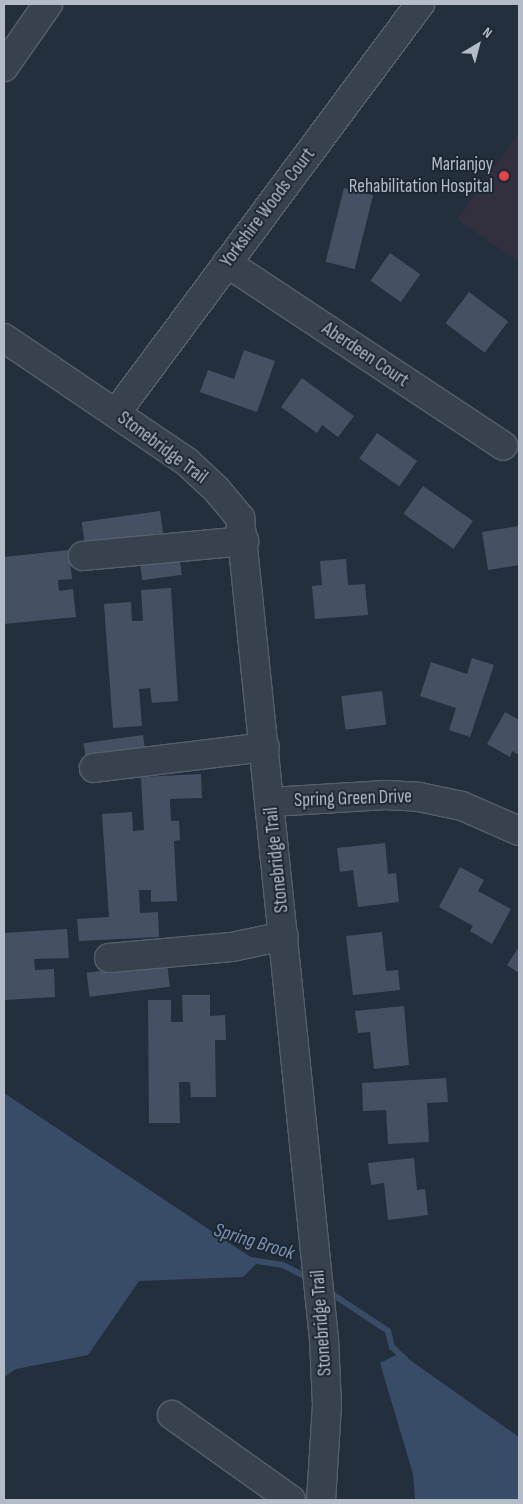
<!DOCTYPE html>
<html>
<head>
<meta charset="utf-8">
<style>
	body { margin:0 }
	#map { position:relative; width:523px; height:1504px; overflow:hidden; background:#242f3e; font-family:"Sofia Sans Condensed",sans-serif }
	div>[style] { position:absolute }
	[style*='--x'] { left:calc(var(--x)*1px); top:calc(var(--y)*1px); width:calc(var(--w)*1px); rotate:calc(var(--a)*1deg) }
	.medical>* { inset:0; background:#32303f }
	.water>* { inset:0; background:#394c67 }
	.stream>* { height:6px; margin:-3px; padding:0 3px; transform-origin:3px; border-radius:3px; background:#394c67 }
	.building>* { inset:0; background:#455162; transform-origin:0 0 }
	.roads { filter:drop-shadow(1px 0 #565f6c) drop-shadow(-1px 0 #565f6c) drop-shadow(0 1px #565f6c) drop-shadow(0 -1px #565f6c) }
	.minor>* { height:28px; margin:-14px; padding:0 14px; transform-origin:14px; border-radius:14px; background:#38414e }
	.dots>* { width:14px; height:14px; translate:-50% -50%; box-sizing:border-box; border:2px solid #1d2633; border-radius:50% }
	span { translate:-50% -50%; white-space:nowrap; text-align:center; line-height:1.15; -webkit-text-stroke:4px #1d2633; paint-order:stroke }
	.poi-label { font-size:19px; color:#b4bcc9 }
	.right { translate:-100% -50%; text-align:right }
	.street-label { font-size:19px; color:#b4bcc9 }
	.water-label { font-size:20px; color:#7c92b1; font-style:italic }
	.frame { position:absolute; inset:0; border:5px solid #b4bcc9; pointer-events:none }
	.north { position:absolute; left:453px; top:20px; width:50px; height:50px; -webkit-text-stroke:4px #1d2633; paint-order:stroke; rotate:37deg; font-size:14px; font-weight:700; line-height:20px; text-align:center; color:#b4bcc9 }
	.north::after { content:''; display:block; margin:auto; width:18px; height:22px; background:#b4bcc9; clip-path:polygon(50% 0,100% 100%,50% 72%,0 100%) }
</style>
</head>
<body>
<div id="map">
	<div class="medical">
		<div style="clip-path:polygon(519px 133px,519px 262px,457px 219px)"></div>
	</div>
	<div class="water">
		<div style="clip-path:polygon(4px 1093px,258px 1262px,243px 1277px,139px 1281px,88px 1355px,16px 1369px,4px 1377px)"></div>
		<div style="clip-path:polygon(400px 1353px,519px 1437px,519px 1500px,415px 1500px,413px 1474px,380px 1363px)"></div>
	</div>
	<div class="stream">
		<div style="--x:251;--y:1260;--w:32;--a:9"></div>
		<div style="--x:283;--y:1265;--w:30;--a:27"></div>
		<div style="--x:326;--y:1290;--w:74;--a:33.5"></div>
		<div style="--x:388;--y:1331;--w:16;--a:76"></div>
		<div style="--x:392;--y:1347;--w:18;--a:43"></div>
	</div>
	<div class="building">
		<div style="left:344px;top:188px;width:30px;height:76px;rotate:14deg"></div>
		<div style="left:390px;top:253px;width:37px;height:34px;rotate:35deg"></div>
		<div style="left:469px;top:292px;width:49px;height:39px;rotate:37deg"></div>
		<div style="clip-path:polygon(244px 350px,275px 361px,257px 412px,200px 392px,208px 370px,234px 379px)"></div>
		<div style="clip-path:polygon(302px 378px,354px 416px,338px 437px,322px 425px,317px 433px,281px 407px)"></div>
		<div style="left:377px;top:433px;width:49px;height:31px;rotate:35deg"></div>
		<div style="left:423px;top:486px;width:61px;height:34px;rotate:35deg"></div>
		<div style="left:160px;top:511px;width:22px;height:79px;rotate:82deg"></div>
		<div style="clip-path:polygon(519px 526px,519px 565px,488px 570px,482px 532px)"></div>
		<div style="clip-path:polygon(69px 550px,72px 579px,58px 580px,59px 591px,73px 589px,76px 617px,4px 624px,4px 557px)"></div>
		<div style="left:179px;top:554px;width:21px;height:40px;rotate:82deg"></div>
		<div style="clip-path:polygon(346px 559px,348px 585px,365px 584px,368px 615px,315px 619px,312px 586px,322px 585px,320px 561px)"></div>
		<div style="clip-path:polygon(171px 588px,178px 701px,152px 703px,150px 688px,139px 689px,142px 726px,113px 728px,104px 604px,131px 602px,132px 621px,143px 621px,141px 590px)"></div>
		<div style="clip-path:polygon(472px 658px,494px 665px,470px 737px,449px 730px,456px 708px,420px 696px,431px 662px,467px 674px)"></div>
		<div style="left:382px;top:691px;width:34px;height:41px;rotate:83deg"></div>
		<div style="clip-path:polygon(505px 712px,519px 720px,519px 755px,512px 751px,510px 757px,487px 744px)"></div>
		<div style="left:143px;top:735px;width:22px;height:60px;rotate:82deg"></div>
		<div style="clip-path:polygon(201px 774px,202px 798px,170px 799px,171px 821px,179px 821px,180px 840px,174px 841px,177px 901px,151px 902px,151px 890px,139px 890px,140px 913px,158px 912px,159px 937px,79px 941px,77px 919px,109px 917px,102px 814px,132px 812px,133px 831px,144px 830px,141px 777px)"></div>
		<div style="clip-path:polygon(385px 843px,388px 874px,396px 873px,399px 902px,358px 907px,353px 870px,340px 872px,337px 848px)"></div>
		<div style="clip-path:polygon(460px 867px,484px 880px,478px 891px,511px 909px,492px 944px,470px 931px,473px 926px,439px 907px)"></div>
		<div style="clip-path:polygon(67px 929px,69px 958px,34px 959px,35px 970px,54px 969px,55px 997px,4px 1000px,4px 933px)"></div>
		<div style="clip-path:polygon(382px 932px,386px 971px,398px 970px,400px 990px,353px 995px,346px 936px)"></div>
		<div style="clip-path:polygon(519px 947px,519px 973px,507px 965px)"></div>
		<div style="left:167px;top:963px;width:24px;height:81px;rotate:83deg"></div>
		<div style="clip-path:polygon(182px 995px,210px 995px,210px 1016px,225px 1015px,226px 1040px,215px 1040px,216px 1097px,191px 1097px,190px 1082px,179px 1082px,180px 1123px,149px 1123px,148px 1000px,171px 1000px,171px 1022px,183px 1022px)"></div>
		<div style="clip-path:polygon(404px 1006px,409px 1065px,374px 1069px,370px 1032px,358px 1033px,355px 1011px)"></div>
		<div style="clip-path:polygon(446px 1078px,448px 1102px,427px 1103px,429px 1142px,388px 1144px,386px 1110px,363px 1111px,362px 1083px)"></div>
		<div style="clip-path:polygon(414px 1158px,417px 1190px,425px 1189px,428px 1215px,388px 1220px,384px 1183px,371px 1185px,368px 1163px)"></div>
	</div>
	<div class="roads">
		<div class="minor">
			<div style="--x:4;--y:67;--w:77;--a:-55.1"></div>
			<div style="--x:227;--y:263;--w:331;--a:33.5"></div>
			<div style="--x:4;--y:338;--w:221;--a:34.1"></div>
			<div style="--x:187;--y:462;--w:40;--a:43"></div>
			<div style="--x:216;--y:489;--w:38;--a:50"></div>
			<div style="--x:240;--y:518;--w:825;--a:84.16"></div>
			<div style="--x:324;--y:1339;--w:66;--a:87.4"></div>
			<div style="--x:327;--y:1405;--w:95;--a:93.6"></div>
			<div style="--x:116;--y:413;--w:510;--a:-53.38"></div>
			<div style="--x:83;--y:556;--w:162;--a:-5.3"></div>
			<div style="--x:94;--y:768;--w:172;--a:-7"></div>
			<div style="--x:271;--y:802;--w:115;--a:-3.5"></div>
			<div style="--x:386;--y:795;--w:33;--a:3"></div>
			<div style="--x:419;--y:797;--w:44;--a:11.8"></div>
			<div style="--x:462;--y:806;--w:62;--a:23.7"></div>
			<div style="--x:109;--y:958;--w:123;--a:-5.1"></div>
			<div style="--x:232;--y:947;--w:53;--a:-11.9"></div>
			<div style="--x:172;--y:1415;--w:146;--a:35.5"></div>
		</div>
	</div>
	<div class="dots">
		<div style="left:504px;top:176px;background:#e0444e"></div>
	</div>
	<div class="poi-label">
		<span class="right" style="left:493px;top:176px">Marianjoy<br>Rehabilitation Hospital</span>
	</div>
	<div class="street-label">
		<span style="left:268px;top:208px;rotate:-53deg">Yorkshire Woods Court</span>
		<span style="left:365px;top:355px;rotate:34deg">Aberdeen Court</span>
		<span style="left:162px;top:448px;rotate:37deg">Stonebridge Trail</span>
		<span style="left:353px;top:799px;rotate:-2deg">Spring Green Drive</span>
		<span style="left:277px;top:860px;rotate:-96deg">Stonebridge Trail</span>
		<span style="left:322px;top:1323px;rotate:-94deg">Stonebridge Trail</span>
	</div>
	<div class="water-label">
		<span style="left:254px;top:1242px;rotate:17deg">Spring Brook</span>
	</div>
	<div class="frame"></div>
	<div class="north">N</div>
</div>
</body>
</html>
